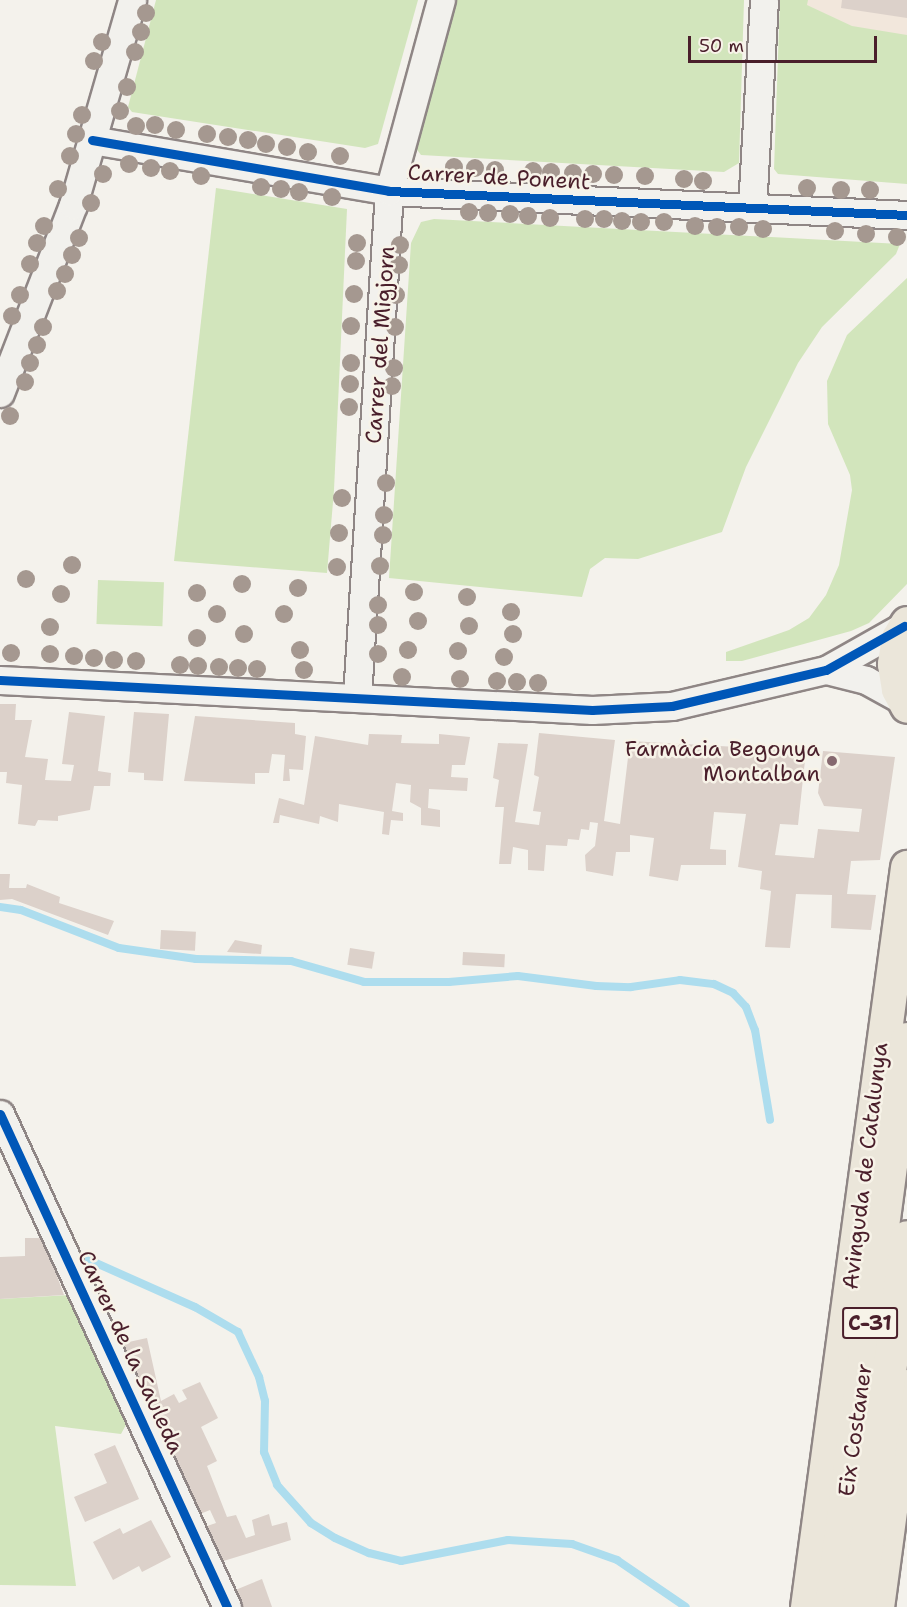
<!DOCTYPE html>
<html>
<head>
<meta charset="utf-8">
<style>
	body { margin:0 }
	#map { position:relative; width:907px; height:1607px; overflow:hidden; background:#f4f2ec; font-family:"Shantell Sans",sans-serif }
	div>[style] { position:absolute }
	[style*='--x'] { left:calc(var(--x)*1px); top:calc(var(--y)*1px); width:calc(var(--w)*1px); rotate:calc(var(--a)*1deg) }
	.built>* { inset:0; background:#f2e7dc }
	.green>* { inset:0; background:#d2e5bc; transform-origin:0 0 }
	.stream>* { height:8px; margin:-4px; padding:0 4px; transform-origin:4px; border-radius:4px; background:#adddee }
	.building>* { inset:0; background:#dcd1ca; transform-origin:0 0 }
	.roads { filter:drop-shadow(2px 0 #8f8685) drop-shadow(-2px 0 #8f8685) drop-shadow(0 2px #8f8685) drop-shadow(0 -2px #8f8685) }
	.minor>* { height:27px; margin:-13.5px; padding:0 13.5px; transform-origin:13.5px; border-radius:13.5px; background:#f2f1ed }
	.major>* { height:33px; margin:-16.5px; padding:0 16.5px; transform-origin:16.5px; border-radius:16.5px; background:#ebe6da }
	.highway>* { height:33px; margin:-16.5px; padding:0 16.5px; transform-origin:16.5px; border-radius:16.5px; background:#ebe6da }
	.cycleway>* { height:9px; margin:-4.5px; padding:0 4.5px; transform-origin:4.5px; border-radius:4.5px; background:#0057b8 }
	.trees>* { width:18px; height:18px; margin:-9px; border-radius:50%; background:#a59890 }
	.dots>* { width:16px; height:16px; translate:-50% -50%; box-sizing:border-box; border:3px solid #f7f3e8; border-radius:50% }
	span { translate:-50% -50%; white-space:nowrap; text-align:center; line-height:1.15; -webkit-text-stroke:5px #f7f3e8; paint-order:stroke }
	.shield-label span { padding:2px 4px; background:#f7f3e8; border:2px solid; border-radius:4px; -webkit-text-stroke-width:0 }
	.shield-label { font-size:21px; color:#4a1f2b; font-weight:700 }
	.street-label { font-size:22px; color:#4a1f2b }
	.poi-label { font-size:22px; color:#4a1f2b }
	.right { translate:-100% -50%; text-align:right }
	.scale { position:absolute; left:688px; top:36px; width:189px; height:27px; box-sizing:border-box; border:3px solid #4a1f2b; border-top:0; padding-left:8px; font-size:18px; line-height:21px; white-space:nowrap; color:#4a1f2b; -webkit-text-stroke:4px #f7f3e8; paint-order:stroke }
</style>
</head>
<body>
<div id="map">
	<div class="built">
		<div style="clip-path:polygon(752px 0,907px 0,907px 52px,806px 5px)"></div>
	</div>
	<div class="green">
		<div style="clip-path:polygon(156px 0,418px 0,378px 144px,365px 148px,132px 112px,128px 107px)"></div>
		<div style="clip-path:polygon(455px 0,744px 0,739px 163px,724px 172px,421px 155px,415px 147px,417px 136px)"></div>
		<div style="clip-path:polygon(780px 0,808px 0,807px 5px,852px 26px,907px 35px,907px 184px,778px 174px,774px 169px)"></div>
		<div style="clip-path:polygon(216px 188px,347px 209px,334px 490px,327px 573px,174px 561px)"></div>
		<div style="clip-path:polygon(434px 219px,900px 244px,896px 254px,822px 327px,798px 363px,746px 467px,722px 532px,638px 559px,605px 558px,590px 569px,582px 597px,389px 578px,411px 243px,421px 222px)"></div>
		<div style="clip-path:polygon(907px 278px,907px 584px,869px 623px,851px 631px,742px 661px,726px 661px,726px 652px,789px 630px,809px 618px,826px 595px,839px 565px,852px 490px,850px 475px,828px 424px,827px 381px,847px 335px)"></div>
		<div style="left:98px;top:580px;width:66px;height:44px;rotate:2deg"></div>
		<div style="clip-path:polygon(70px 1295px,127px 1423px,121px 1434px,55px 1426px,76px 1586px,0 1585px,0 1299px)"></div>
	</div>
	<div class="stream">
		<div style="--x:0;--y:907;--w:21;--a:8"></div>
		<div style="--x:21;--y:910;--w:105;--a:21.2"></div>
		<div style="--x:119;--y:948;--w:78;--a:8.1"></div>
		<div style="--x:196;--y:959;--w:95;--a:1.2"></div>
		<div style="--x:291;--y:961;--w:76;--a:16"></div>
		<div style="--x:364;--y:982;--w:85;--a:0"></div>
		<div style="--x:449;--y:982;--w:69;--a:-5"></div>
		<div style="--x:518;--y:976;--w:79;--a:7.3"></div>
		<div style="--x:596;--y:986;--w:35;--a:2"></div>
		<div style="--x:631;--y:987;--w:49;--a:-8.1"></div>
		<div style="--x:680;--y:980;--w:34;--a:7"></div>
		<div style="--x:714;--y:984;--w:21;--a:25"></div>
		<div style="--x:733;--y:993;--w:19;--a:47"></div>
		<div style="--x:746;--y:1007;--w:25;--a:69"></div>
		<div style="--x:755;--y:1030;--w:91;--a:80.5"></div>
		<div style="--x:87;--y:1259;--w:118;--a:24"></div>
		<div style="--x:195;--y:1307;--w:50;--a:30.2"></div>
		<div style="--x:238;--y:1332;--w:50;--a:65"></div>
		<div style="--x:259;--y:1377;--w:25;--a:76"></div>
		<div style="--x:265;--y:1401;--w:51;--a:91.1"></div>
		<div style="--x:264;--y:1452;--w:35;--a:68"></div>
		<div style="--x:277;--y:1485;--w:51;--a:48.2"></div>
		<div style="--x:311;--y:1523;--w:28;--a:32"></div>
		<div style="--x:335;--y:1538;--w:37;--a:24"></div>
		<div style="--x:369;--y:1553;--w:33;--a:14"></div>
		<div style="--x:401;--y:1561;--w:109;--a:-11.1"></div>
		<div style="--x:508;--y:1540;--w:64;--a:3.6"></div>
		<div style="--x:572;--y:1544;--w:48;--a:19.6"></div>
		<div style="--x:617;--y:1560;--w:83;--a:34.3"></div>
	</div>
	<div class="building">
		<div style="clip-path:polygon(842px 0,907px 0,907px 18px,841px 8px)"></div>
		<div style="clip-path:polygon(0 704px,16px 704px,15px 720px,32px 720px,25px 757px,48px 759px,45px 780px,71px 781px,74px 765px,62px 764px,69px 712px,105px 716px,98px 771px,111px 773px,110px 786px,94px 786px,90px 810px,58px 816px,58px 821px,38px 820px,35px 826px,18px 824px,22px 785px,6px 783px,7px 772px,0 772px)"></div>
		<div style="clip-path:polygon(134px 712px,169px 714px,163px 781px,144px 780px,144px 773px,128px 772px)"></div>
		<div style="clip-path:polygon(195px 716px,295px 723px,295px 734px,306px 736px,303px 770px,289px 769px,290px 781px,283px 781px,285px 755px,272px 754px,269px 773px,255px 773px,255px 784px,184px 781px)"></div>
		<div style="clip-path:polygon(539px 733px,615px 740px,604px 821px,620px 824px,630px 741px,806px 751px,798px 825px,780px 824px,775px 855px,814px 858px,818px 829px,859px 832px,862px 809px,824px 806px,818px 793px,823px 751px,895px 757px,880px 860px,851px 861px,847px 894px,876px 895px,871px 930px,831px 928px,832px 895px,796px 894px,790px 948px,765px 947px,771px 891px,760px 889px,762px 871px,738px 867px,746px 814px,714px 812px,710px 849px,726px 850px,726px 865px,681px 865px,678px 881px,649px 876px,654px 838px,630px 835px,630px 852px,616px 852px,613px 876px,586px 871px,585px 855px,595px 846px,598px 823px,590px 822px,589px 830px,581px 829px,579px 840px,568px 839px,567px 846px,546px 845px,544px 871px,528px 870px,528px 850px,513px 847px,511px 864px,499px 864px,504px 807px,495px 807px,499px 780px,493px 778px,498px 743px,528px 744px,515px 822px,539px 825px,541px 812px,533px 811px,539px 777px,534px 775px)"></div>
		<div style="clip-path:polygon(369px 734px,402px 735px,401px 743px,439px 744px,439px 734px,470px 737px,465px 765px,452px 765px,451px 777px,468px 778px,467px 791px,429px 789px,428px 808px,440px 810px,440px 827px,421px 825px,421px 808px,410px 802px,411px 785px,396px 783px,392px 811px,403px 813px,403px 821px,391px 820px,389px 835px,382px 834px,384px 812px,339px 804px,338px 822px,320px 816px,319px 824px,280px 815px,279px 823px,273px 823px,279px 798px,304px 805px,315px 736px,368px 745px)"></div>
		<div style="clip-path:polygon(0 874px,10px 874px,9px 888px,26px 888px,27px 884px,60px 897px,59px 903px,114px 921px,108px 935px,12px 899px,0 900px)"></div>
		<div style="left:161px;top:930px;width:35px;height:19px;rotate:3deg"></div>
		<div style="clip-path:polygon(235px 940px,262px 945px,261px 954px,227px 952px)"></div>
		<div style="left:350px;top:948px;width:25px;height:17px;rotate:9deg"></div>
		<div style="left:463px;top:952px;width:42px;height:13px;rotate:3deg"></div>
		<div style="clip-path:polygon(25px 1238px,43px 1238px,64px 1295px,0 1299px,0 1257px,25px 1256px)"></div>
		<div style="clip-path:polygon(147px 1338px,161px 1401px,174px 1394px,179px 1403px,187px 1399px,182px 1390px,200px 1382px,218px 1418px,201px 1427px,217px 1461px,207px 1466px,227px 1517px,236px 1515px,246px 1538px,255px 1535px,252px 1520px,269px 1514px,272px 1526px,287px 1522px,291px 1540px,217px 1563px,201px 1528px,216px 1523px,210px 1510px,195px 1516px,115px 1345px)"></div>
		<div style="clip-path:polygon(115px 1445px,139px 1499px,85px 1522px,74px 1497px,107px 1483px,94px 1454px)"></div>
		<div style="clip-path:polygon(151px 1520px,171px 1557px,142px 1572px,139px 1566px,113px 1580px,93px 1542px,120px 1528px,123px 1534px)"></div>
		<div style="clip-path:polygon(262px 1579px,272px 1607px,240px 1607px,233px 1591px)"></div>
	</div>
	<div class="roads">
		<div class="minor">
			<div style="--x:92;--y:140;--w:301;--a:9.7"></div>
			<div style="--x:389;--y:191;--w:519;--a:2.65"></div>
			<div style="--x:752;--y:208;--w:208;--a:-86.7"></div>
			<div style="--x:0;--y:393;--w:202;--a:-68.8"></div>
			<div style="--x:73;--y:205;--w:213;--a:-73.9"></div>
			<div style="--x:826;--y:670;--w:41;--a:14"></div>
			<div style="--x:866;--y:680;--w:43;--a:28.9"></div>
			<div style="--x:0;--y:680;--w:593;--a:2.9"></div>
			<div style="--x:592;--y:710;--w:80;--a:-2.9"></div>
			<div style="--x:672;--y:706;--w:158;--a:-13.2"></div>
			<div style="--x:826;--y:670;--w:90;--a:-29.4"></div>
			<div style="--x:357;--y:697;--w:507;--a:-86.38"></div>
			<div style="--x:389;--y:191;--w:198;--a:-74.8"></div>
			<div style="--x:0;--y:1114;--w:543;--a:65.28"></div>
		</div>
		<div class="major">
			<div style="--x:907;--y:623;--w:17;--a:121"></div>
			<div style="--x:898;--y:638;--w:26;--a:99"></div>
			<div style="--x:894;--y:664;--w:25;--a:81"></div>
			<div style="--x:898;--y:689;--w:19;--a:62"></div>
			<div style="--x:807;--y:1607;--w:747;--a:-82.3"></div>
			<div style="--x:877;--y:1607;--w:223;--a:-82.3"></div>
		</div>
		<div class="highway">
			<div style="--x:831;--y:1607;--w:573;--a:-82.38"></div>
			<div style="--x:858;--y:1607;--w:373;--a:-82.5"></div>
		</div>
	</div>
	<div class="cycleway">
		<div style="--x:92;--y:140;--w:301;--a:9.7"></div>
		<div style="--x:389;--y:191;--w:519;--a:2.65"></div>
		<div style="--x:0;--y:680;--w:593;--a:2.9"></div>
		<div style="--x:592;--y:710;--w:80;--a:-2.9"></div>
		<div style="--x:672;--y:706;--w:158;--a:-13.2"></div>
		<div style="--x:826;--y:670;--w:90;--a:-29.4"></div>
		<div style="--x:0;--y:1114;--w:543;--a:65.28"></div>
	</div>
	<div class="trees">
		<div style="left:146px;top:13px"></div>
		<div style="left:141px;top:32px"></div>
		<div style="left:102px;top:42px"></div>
		<div style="left:135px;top:52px"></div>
		<div style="left:94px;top:61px"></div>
		<div style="left:127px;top:87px"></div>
		<div style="left:120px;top:111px"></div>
		<div style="left:82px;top:115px"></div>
		<div style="left:155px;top:125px"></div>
		<div style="left:136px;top:126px"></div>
		<div style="left:176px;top:130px"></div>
		<div style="left:76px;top:134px"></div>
		<div style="left:207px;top:134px"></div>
		<div style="left:228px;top:137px"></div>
		<div style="left:248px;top:140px"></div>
		<div style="left:266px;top:144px"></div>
		<div style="left:287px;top:147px"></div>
		<div style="left:308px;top:152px"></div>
		<div style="left:70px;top:156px"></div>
		<div style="left:340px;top:156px"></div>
		<div style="left:129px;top:164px"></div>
		<div style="left:454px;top:167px"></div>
		<div style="left:151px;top:168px"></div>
		<div style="left:475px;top:168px"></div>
		<div style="left:495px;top:170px"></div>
		<div style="left:170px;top:171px"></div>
		<div style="left:533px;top:171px"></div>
		<div style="left:551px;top:172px"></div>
		<div style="left:573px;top:173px"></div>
		<div style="left:103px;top:174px"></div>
		<div style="left:593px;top:174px"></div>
		<div style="left:614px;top:175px"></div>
		<div style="left:201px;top:176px"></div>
		<div style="left:645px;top:176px"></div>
		<div style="left:684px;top:179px"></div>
		<div style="left:703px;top:181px"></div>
		<div style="left:261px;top:187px"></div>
		<div style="left:807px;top:188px"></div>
		<div style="left:58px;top:189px"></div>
		<div style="left:281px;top:189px"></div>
		<div style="left:841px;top:190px"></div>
		<div style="left:870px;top:190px"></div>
		<div style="left:299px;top:192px"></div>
		<div style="left:332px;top:197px"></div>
		<div style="left:91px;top:203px"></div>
		<div style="left:469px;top:212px"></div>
		<div style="left:488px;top:213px"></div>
		<div style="left:510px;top:214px"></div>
		<div style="left:528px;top:216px"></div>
		<div style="left:550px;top:218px"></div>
		<div style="left:585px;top:219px"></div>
		<div style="left:604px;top:219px"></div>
		<div style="left:622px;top:221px"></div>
		<div style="left:641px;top:222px"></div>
		<div style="left:664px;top:222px"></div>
		<div style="left:44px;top:226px"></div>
		<div style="left:695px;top:226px"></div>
		<div style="left:717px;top:227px"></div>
		<div style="left:739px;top:227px"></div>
		<div style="left:763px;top:229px"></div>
		<div style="left:835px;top:231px"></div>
		<div style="left:866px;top:234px"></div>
		<div style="left:897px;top:237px"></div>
		<div style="left:79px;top:238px"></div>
		<div style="left:37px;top:243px"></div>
		<div style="left:357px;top:243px"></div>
		<div style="left:400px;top:245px"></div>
		<div style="left:72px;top:255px"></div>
		<div style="left:356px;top:261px"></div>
		<div style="left:30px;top:264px"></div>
		<div style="left:399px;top:265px"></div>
		<div style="left:65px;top:274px"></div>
		<div style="left:57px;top:291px"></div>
		<div style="left:354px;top:294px"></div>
		<div style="left:20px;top:295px"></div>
		<div style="left:396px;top:295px"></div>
		<div style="left:12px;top:316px"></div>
		<div style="left:351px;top:326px"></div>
		<div style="left:43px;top:327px"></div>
		<div style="left:395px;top:327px"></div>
		<div style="left:37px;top:345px"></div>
		<div style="left:30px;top:363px"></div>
		<div style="left:351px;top:363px"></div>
		<div style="left:394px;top:368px"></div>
		<div style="left:25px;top:382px"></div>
		<div style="left:350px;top:384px"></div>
		<div style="left:392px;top:386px"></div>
		<div style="left:349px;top:407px"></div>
		<div style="left:10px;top:416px"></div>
		<div style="left:386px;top:483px"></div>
		<div style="left:342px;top:498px"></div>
		<div style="left:384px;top:515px"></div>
		<div style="left:339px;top:533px"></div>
		<div style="left:383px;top:535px"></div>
		<div style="left:72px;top:565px"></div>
		<div style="left:380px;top:566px"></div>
		<div style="left:337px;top:567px"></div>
		<div style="left:26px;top:579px"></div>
		<div style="left:242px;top:584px"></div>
		<div style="left:298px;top:588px"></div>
		<div style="left:414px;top:592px"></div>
		<div style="left:197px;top:593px"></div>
		<div style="left:61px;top:594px"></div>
		<div style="left:467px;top:597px"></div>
		<div style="left:378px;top:605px"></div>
		<div style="left:511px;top:612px"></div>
		<div style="left:217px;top:614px"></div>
		<div style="left:284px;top:614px"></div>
		<div style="left:418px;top:621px"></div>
		<div style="left:378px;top:625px"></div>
		<div style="left:469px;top:626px"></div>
		<div style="left:50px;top:627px"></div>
		<div style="left:244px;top:634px"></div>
		<div style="left:513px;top:634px"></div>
		<div style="left:197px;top:638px"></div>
		<div style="left:300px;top:650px"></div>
		<div style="left:408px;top:650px"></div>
		<div style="left:458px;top:651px"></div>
		<div style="left:11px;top:653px"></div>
		<div style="left:50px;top:654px"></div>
		<div style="left:378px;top:654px"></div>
		<div style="left:74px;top:656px"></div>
		<div style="left:504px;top:657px"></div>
		<div style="left:94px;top:658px"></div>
		<div style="left:114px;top:660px"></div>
		<div style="left:136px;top:661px"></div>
		<div style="left:180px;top:665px"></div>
		<div style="left:198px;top:666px"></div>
		<div style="left:219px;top:667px"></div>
		<div style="left:238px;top:668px"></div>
		<div style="left:257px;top:669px"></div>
		<div style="left:304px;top:670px"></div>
		<div style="left:402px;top:677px"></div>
		<div style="left:460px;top:679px"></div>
		<div style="left:497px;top:681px"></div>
		<div style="left:517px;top:682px"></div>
		<div style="left:538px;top:683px"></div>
	</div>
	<div class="dots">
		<div style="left:832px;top:761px;background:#86696f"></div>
	</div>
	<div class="shield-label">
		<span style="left:870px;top:1323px">C-31</span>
	</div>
	<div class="street-label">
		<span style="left:499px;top:177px;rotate:3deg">Carrer de Ponent</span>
		<span style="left:380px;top:345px;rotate:-86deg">Carrer del Migjorn</span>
		<span style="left:865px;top:1166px;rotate:-83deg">Avinguda de Catalunya</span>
		<span style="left:131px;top:1352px;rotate:65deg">Carrer de la Sauleda</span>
		<span style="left:855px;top:1430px;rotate:-82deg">Eix Costaner</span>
	</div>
	<div class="poi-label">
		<span class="right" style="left:820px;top:761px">Farmàcia Begonya<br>Montalban</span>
	</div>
	<div class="scale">50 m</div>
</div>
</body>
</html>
